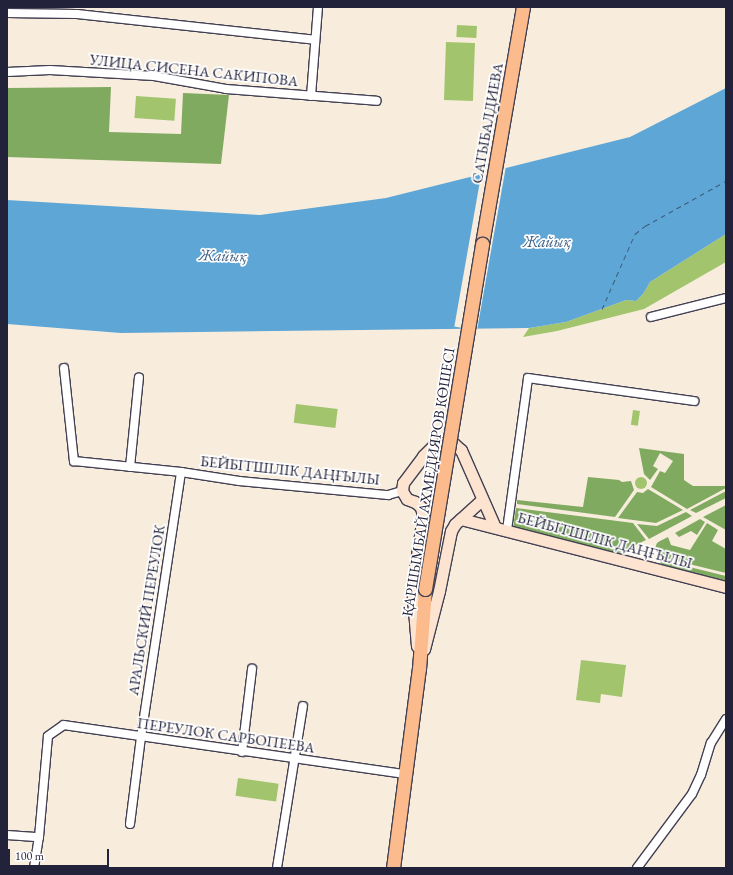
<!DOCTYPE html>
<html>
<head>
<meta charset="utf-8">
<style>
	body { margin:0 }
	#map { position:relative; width:733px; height:875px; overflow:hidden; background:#f8eddd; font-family:"EB Garamond",serif }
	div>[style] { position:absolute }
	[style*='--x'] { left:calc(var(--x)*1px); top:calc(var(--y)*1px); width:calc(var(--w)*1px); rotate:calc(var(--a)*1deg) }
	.green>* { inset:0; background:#a1c46d; transform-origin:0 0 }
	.round { border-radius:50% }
	.forest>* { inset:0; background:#80aa60 }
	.water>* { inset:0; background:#5ea6d5 }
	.pier>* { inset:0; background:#f8eddd; transform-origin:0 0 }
	.ferry>* { height:1px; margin-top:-0.5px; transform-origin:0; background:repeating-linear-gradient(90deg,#3d5d80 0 5px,transparent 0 9px) }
	.roads { filter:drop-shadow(1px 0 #424053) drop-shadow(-1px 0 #424053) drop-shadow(0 1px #424053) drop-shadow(0 -1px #424053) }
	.street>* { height:8px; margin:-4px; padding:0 4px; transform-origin:4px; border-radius:4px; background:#fff }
	.secondary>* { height:11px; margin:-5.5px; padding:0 5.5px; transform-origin:5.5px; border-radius:5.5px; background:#fde4d1 }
	.primary>* { height:13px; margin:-6.5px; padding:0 6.5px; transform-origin:6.5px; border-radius:6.5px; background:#fbbb8d }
	.bridges { filter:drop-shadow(1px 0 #424053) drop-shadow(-1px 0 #424053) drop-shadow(0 1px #424053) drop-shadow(0 -1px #424053) }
	.primary-bridge>* { height:13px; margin:-6.5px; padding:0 6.5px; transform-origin:6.5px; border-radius:6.5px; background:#fbbb8d }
	span { translate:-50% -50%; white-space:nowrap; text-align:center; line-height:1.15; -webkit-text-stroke:3.5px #fff; paint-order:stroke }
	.street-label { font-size:15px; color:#22223b }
	.water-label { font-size:16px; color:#3d5d80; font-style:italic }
	.frame { position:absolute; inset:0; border:8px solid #22223b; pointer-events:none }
	.scale { position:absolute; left:8px; top:849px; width:101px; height:18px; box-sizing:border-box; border:2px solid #22223b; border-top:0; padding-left:5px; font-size:12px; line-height:14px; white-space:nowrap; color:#22223b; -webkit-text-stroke:3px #fff; paint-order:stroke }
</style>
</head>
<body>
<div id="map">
	<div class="green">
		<div style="left:457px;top:25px;width:20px;height:12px;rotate:3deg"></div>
		<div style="left:446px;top:42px;width:29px;height:58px;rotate:2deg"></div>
		<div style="left:136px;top:96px;width:40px;height:22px;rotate:4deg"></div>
		<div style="clip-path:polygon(726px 234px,726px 262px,644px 309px,557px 331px,523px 337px,529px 328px,566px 322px,626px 300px,636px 301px,643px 294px,650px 282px)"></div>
		<div style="left:296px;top:404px;width:42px;height:19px;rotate:7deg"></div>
		<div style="left:633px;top:410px;width:7px;height:15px;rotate:8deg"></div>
		<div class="round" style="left:635px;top:477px;width:12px;height:12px"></div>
		<div style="clip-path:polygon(581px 660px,626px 665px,622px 697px,601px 694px,600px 703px,576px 700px)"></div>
		<div style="left:238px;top:778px;width:41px;height:18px;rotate:8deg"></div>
	</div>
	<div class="forest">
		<div style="clip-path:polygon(111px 87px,109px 132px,181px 134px,183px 93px,229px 95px,221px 164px,7px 157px,7px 88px)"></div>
		<div style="clip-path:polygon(639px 448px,684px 454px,684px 480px,693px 486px,726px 486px,726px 488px,687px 509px,651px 487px,660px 471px,665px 473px,673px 461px,660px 453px,653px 466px,658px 469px,650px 480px,644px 474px)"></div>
		<div style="clip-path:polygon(588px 477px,619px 480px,622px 482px,631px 481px,634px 490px,615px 517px,517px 504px,517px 500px,583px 507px)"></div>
		<div style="clip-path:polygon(648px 489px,683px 510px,656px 523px,618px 518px,637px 492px,643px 493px)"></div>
		<div style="clip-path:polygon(726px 491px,726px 498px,696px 513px,690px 510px)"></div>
		<div style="clip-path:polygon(726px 505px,726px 530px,703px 517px)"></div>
		<div style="clip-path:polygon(516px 508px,633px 523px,646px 540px,617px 554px,513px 528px)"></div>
		<div style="clip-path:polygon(686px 512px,692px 516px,649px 539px,637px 524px,657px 526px)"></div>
		<div style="clip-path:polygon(700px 519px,705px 522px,697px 535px,691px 531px,679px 537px,675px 533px)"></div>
		<div style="clip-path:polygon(707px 523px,718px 530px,712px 541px,726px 549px,726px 573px,660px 557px,655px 548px,657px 543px,660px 541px,668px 537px,671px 545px,690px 550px)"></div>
		<div style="clip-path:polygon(661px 560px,726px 576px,726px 582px,660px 567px)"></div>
	</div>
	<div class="water">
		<div style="clip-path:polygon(726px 88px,726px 234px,650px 282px,643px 294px,636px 301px,626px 300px,566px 322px,529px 328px,121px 333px,7px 324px,7px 200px,260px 215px,386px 198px,630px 137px)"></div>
	</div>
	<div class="pier">
		<div style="left:506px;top:166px;width:167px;height:23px;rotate:100deg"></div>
	</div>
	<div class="ferry">
		<div style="--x:602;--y:309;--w:82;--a:-66.3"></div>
		<div style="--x:635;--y:234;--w:13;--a:-39"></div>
		<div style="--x:645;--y:226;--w:93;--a:-29.1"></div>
	</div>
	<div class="roads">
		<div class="street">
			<div style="--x:7;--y:13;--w:70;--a:0.8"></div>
			<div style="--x:77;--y:14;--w:239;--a:6.2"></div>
			<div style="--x:7;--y:72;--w:43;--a:-2.7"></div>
			<div style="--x:50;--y:70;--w:104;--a:3.3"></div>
			<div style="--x:154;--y:76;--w:73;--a:10.2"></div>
			<div style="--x:226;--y:89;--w:151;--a:4.5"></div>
			<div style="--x:311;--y:96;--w:89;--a:-85.5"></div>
			<div style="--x:651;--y:317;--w:77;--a:-14.2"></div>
			<div style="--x:64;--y:368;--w:94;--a:83.9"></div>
			<div style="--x:74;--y:461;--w:108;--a:5.9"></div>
			<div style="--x:181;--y:472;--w:59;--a:8.8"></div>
			<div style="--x:239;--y:481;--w:150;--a:5.4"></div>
			<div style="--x:388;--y:495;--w:15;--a:-16"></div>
			<div style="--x:130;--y:467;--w:90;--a:-84.3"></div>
			<div style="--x:507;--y:530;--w:153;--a:-82.1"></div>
			<div style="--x:528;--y:378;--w:168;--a:7.9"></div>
			<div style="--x:242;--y:752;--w:84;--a:-83.1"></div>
			<div style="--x:130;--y:824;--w:88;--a:-82.8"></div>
			<div style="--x:141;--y:737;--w:268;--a:-81.4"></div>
			<div style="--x:7;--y:835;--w:32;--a:4"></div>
			<div style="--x:34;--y:868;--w:31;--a:-81"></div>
			<div style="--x:39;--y:837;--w:101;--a:-84.9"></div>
			<div style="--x:48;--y:736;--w:19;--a:-35"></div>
			<div style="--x:64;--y:725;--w:344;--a:8.2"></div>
			<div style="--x:277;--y:868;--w:164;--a:-80.9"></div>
			<div style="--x:637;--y:868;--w:92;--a:-53.4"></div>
			<div style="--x:692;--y:794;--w:21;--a:-65"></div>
			<div style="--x:701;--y:775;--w:34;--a:-73"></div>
			<div style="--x:711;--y:743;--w:28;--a:-58"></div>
		</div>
		<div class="secondary">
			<div style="--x:461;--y:519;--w:274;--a:14.4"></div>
			<div style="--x:417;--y:646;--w:59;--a:-94.8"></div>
			<div style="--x:412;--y:587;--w:72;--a:-81.2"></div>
			<div style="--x:423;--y:516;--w:9;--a:-103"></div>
			<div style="--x:421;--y:507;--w:8;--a:-140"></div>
			<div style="--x:415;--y:502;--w:9;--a:-159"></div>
			<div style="--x:407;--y:499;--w:9;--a:-122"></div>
			<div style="--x:402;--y:491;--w:8;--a:-83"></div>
			<div style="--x:403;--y:483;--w:34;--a:-53"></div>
			<div style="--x:423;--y:456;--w:14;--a:-45"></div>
			<div style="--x:433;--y:446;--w:11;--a:-15"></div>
			<div style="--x:444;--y:443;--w:10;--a:6"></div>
			<div style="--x:454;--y:444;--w:9;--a:41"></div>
			<div style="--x:461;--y:450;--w:84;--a:66.2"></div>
			<div style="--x:424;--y:649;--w:60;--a:-75.5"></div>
			<div style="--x:439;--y:591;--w:61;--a:-78.7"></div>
			<div style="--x:451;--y:531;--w:8;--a:-60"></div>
			<div style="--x:455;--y:524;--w:36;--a:-42"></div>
		</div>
		<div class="primary">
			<div style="--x:482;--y:244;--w:241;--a:-80.2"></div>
			<div style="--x:393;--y:868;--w:201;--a:-82.6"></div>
			<div style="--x:419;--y:669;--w:80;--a:-85.7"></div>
		</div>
	</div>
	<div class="bridges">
		<div class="primary-bridge">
			<div style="--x:425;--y:589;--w:350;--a:-80.6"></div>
		</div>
	</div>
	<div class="street-label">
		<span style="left:194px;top:70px;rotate:6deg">УЛИЦА СИСЕНА САКИПОВА</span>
		<span style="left:487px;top:123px;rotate:-80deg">САТЫБАЛДИЕВА</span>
		<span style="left:290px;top:470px;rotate:6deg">БЕЙБІТШІЛІК ДАҢҒЫЛЫ</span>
		<span style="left:428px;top:482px;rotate:-81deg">ҚАРШЫМБАЙ АХМЕДИЯРОВ КӨШЕСІ</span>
		<span style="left:605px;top:540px;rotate:15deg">БЕЙБІТШІЛІК ДАҢҒЫЛЫ</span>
		<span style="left:146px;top:610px;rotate:-81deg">АРАЛЬСКИЙ ПЕРЕУЛОК</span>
		<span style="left:226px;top:735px;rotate:8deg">ПЕРЕУЛОК САРБОПЕЕВА</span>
	</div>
	<div class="water-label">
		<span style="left:547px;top:242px">Жайық</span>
		<span style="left:223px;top:256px;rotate:2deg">Жайық</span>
	</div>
	<div class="frame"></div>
	<div class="scale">100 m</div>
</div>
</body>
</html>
